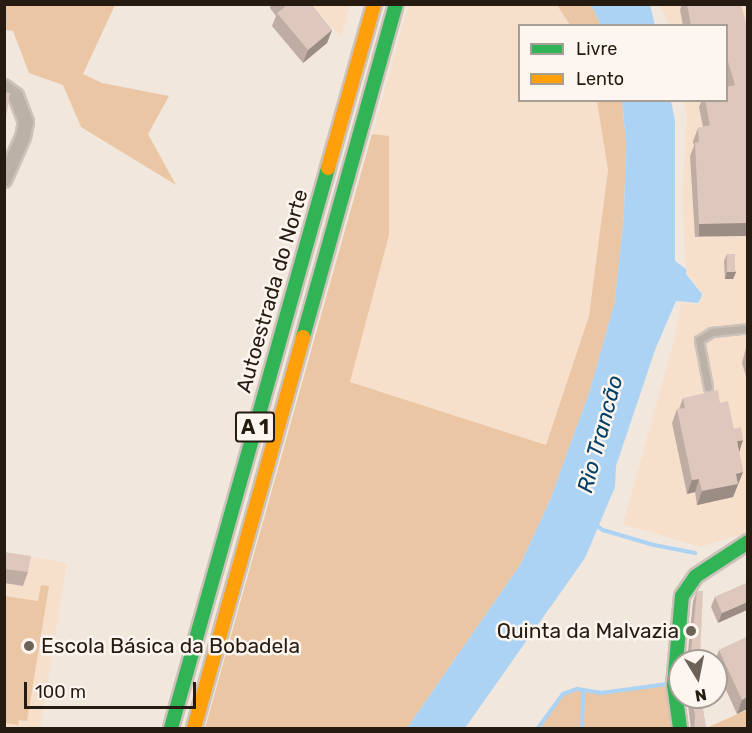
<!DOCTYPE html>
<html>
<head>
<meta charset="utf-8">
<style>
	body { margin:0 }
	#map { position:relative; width:752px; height:733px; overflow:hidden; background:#f2e7dd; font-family:Rubik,sans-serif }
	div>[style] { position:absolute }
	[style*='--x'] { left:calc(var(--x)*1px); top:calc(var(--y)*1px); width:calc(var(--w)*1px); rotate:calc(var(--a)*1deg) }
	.built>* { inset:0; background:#f6e0cc }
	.green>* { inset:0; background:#ebc6a4 }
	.water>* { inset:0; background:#acd3f3 }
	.stream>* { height:4px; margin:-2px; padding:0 2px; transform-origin:2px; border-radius:2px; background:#acd3f3 }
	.roads { filter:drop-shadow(2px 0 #ccc2ba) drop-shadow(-2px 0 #ccc2ba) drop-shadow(0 2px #ccc2ba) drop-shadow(0 -2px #ccc2ba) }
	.lane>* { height:7px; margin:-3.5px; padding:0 3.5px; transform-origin:3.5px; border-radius:3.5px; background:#bcb1a7 }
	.street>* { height:14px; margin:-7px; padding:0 7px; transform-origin:7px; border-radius:7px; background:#bcb1a7 }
	.fast>* { height:14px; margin:-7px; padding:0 7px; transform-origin:7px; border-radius:7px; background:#30b455 }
	.slow>* { height:14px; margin:-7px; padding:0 7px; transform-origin:7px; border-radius:7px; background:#ff9f0a }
	.wall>* { inset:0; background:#bfaca3 }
	.shaded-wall>* { inset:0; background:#9b8c84; transform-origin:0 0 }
	.building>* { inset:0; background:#dec8bd; transform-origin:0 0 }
	.dots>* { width:16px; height:16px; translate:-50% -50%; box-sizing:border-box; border:3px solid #fdf6f0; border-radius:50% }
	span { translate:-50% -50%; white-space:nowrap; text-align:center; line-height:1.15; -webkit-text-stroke:5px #fdf6f0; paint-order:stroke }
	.shield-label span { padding:2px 4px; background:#fdf6f0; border:2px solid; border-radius:4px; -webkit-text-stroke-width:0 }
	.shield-label { font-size:20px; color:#261b10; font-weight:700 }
	.street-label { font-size:21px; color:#261b10 }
	.poi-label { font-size:21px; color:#261b10 }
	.right { translate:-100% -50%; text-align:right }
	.left { translate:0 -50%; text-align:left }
	.water-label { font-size:22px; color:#003f66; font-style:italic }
	.frame { position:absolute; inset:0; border:6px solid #261b10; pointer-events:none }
	.legend { position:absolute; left:518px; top:24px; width:210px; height:78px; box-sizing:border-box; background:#fdf6f0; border:2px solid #a79e96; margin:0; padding:8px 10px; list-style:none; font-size:18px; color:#261b10 }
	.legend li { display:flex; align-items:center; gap:12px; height:30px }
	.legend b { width:30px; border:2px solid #a79e96 }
	.north { position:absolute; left:668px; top:649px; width:60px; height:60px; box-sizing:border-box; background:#fdf6f0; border:2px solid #a79e96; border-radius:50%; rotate:170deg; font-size:16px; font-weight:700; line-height:24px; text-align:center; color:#261b10 }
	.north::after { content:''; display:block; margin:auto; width:21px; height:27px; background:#6d6258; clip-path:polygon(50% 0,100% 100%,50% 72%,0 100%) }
	.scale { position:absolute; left:24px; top:682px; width:172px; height:27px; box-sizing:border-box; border:3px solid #261b10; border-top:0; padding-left:8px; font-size:18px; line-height:21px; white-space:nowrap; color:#261b10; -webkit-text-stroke:4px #fdf6f0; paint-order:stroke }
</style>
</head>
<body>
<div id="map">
	<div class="built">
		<div style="clip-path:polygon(311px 5px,350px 5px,341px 37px)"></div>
		<div style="clip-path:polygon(408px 5px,557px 5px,570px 25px,520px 26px,520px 100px,597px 101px,608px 170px,589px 316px,546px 445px,350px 382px,389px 235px,388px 136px,372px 134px)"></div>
		<div style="clip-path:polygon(660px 5px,747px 5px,747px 533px,700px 547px,623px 524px,673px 344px,681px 303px,699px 304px,703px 294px,687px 274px,685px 261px,682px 194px,687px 118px,684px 101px,726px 100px,726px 26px,669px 25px)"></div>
		<div style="clip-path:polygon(4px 552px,67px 563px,40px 728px,5px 728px)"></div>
	</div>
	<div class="green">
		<div style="clip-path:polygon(4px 5px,115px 5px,83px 74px,102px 83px,169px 96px,148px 134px,176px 185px,81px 127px,63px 85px,29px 73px,13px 31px,5px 30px)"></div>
		<div style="clip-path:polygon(557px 5px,591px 5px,601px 25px,570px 25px)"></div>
		<div style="clip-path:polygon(597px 101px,622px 101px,626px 143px,624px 213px,615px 301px,590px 390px,550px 500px,520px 565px,407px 728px,205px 728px,372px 134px,389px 136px,389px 235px,350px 382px,546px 445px,589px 316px,608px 170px)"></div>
		<div style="clip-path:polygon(41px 585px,49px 586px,27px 721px,19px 720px,18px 725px,5px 723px,5px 596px,38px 601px)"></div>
		<div style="clip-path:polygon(652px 684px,667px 684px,676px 728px,538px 728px,563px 694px,577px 689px,601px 693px)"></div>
		<div style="clip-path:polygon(747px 710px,747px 728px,706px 728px)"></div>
	</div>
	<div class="water">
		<div style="clip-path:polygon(591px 5px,650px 5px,655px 25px,601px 25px)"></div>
		<div style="clip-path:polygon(622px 101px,671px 101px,675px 121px,675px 261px,686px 269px,686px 274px,702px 294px,701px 298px,698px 303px,676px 301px,655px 350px,616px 466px,615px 487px,585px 558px,465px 728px,407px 728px,520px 565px,550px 500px,590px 390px,615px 301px,624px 213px,626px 143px)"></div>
	</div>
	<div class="stream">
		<div style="--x:596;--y:525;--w:9;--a:36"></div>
		<div style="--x:603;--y:530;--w:53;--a:16.4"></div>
		<div style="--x:654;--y:545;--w:42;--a:11"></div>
		<div style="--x:538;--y:728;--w:42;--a:-53.7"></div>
		<div style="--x:563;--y:694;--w:15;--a:-20"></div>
		<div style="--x:577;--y:689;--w:24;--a:9"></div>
		<div style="--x:601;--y:693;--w:67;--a:-7.8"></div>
		<div style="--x:582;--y:728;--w:38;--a:-88"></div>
	</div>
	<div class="roads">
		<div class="lane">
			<div style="--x:708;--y:387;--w:48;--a:-100.8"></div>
			<div style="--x:699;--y:340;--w:15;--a:-32"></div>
			<div style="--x:712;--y:332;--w:36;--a:-6"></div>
		</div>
		<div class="street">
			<div style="--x:4;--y:87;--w:15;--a:37"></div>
			<div style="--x:16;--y:96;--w:28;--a:69"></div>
			<div style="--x:26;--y:122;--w:15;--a:101"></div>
			<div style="--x:23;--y:137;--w:47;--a:113.8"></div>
		</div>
		<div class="fast">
			<div style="--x:303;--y:337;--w:346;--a:-74.4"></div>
			<div style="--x:171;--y:728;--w:582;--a:-74.34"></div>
			<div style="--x:680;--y:728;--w:43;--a:-97.9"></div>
			<div style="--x:674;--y:685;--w:89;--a:-84.9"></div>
			<div style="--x:682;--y:596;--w:24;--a:-55"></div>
			<div style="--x:696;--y:576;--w:62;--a:-33.2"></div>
		</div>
		<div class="slow">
			<div style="--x:328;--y:168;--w:170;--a:-74.3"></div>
			<div style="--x:194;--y:728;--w:406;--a:-74.4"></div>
		</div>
	</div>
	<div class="wall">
		<div style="clip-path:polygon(271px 4px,311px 4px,332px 30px,327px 43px,303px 63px,272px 26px,276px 16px,270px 8px)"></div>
		<div style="clip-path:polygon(682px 4px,741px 4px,747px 236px,695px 237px,690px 156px,694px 146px,693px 141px,698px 128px,703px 127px,699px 107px,702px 100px,726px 100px,728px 87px,726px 83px,726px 26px,683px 26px,680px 10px)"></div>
		<div style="clip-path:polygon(727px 254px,736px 272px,733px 279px,725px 279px,724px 261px)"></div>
		<div style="clip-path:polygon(747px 344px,747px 380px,742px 363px)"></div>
		<div style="clip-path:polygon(683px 398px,720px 403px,739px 452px,743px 472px,733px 497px,697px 505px,695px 492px,687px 494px,672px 423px,677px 409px,679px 409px)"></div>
		<div style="clip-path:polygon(4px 552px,28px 572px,23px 586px,4px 583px)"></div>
		<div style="clip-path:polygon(747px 583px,718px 623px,711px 607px,715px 597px)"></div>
		<div style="clip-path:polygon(697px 591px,698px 661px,687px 661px,693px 601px)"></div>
		<div style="clip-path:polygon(747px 637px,747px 709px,737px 714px,716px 668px,716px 661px,715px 661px,719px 650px)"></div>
		<div style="clip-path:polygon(687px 697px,701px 697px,706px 729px,691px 729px)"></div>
	</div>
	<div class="shaded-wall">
		<div style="clip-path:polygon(332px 30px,327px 43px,303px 63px,308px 50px)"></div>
		<div style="left:747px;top:223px;width:13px;height:48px;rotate:90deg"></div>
		<div style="clip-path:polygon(727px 272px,736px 272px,733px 279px,725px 279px)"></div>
		<div style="clip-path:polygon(743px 440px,739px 453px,737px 441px)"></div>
		<div style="clip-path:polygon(743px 472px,733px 497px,697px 505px,702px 491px,736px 474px)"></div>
		<div style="clip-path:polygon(699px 479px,695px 492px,687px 494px,692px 480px)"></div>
		<div style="clip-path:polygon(747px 602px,747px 610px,718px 623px,722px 613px)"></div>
		<div style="clip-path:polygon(747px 697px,747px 709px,737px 714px,742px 700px)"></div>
	</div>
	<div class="building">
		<div style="clip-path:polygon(283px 4px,311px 4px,332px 30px,308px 50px,277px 13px,285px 7px)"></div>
		<div style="clip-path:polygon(687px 4px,741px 4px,747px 27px,747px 223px,699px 224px,695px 143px,699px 142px,698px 128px,710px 125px,705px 100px,726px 100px,726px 87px,735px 85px,726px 55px,726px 26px,691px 26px)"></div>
		<div style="clip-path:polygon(4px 13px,8px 14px,4px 40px)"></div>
		<div style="clip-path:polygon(4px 92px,10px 93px,6px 118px,4px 117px)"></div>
		<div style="left:727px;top:254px;width:8px;height:18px"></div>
		<div style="clip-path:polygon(718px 390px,720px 403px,728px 401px,734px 429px,741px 427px,743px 440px,737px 441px,743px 472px,736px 474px,738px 484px,702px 491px,699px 479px,692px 480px,677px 409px,685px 408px,683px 398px)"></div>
		<div style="clip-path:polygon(4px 552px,31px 556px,28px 572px,4px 569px)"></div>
		<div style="clip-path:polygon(747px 583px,747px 602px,722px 613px,715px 597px)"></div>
		<div style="clip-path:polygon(697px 591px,703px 591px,700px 657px,695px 657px,696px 661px,690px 661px)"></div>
		<div style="clip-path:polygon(747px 637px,747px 697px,742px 700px,719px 650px)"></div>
		<div style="clip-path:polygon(692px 697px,701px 697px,706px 729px,694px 729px,695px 716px)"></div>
	</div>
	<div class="dots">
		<div style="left:691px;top:631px;background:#6d6258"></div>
		<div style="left:29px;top:646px;background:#6d6258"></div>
	</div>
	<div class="shield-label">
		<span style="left:255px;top:427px">A 1</span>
	</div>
	<div class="street-label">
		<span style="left:272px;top:291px;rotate:-74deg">Autoestrada do Norte</span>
	</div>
	<div class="poi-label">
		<span class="right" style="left:679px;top:631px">Quinta da Malvazia</span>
		<span class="left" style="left:41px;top:646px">Escola Básica da Bobadela</span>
	</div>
	<div class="water-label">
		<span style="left:600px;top:434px;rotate:-75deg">Rio Trancão</span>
	</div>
	<div class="frame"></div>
	<ul class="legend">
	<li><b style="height:8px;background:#30b455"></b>Livre</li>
	<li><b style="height:8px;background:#ff9f0a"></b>Lento</li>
	</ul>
	<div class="north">N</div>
	<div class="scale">100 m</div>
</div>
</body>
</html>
